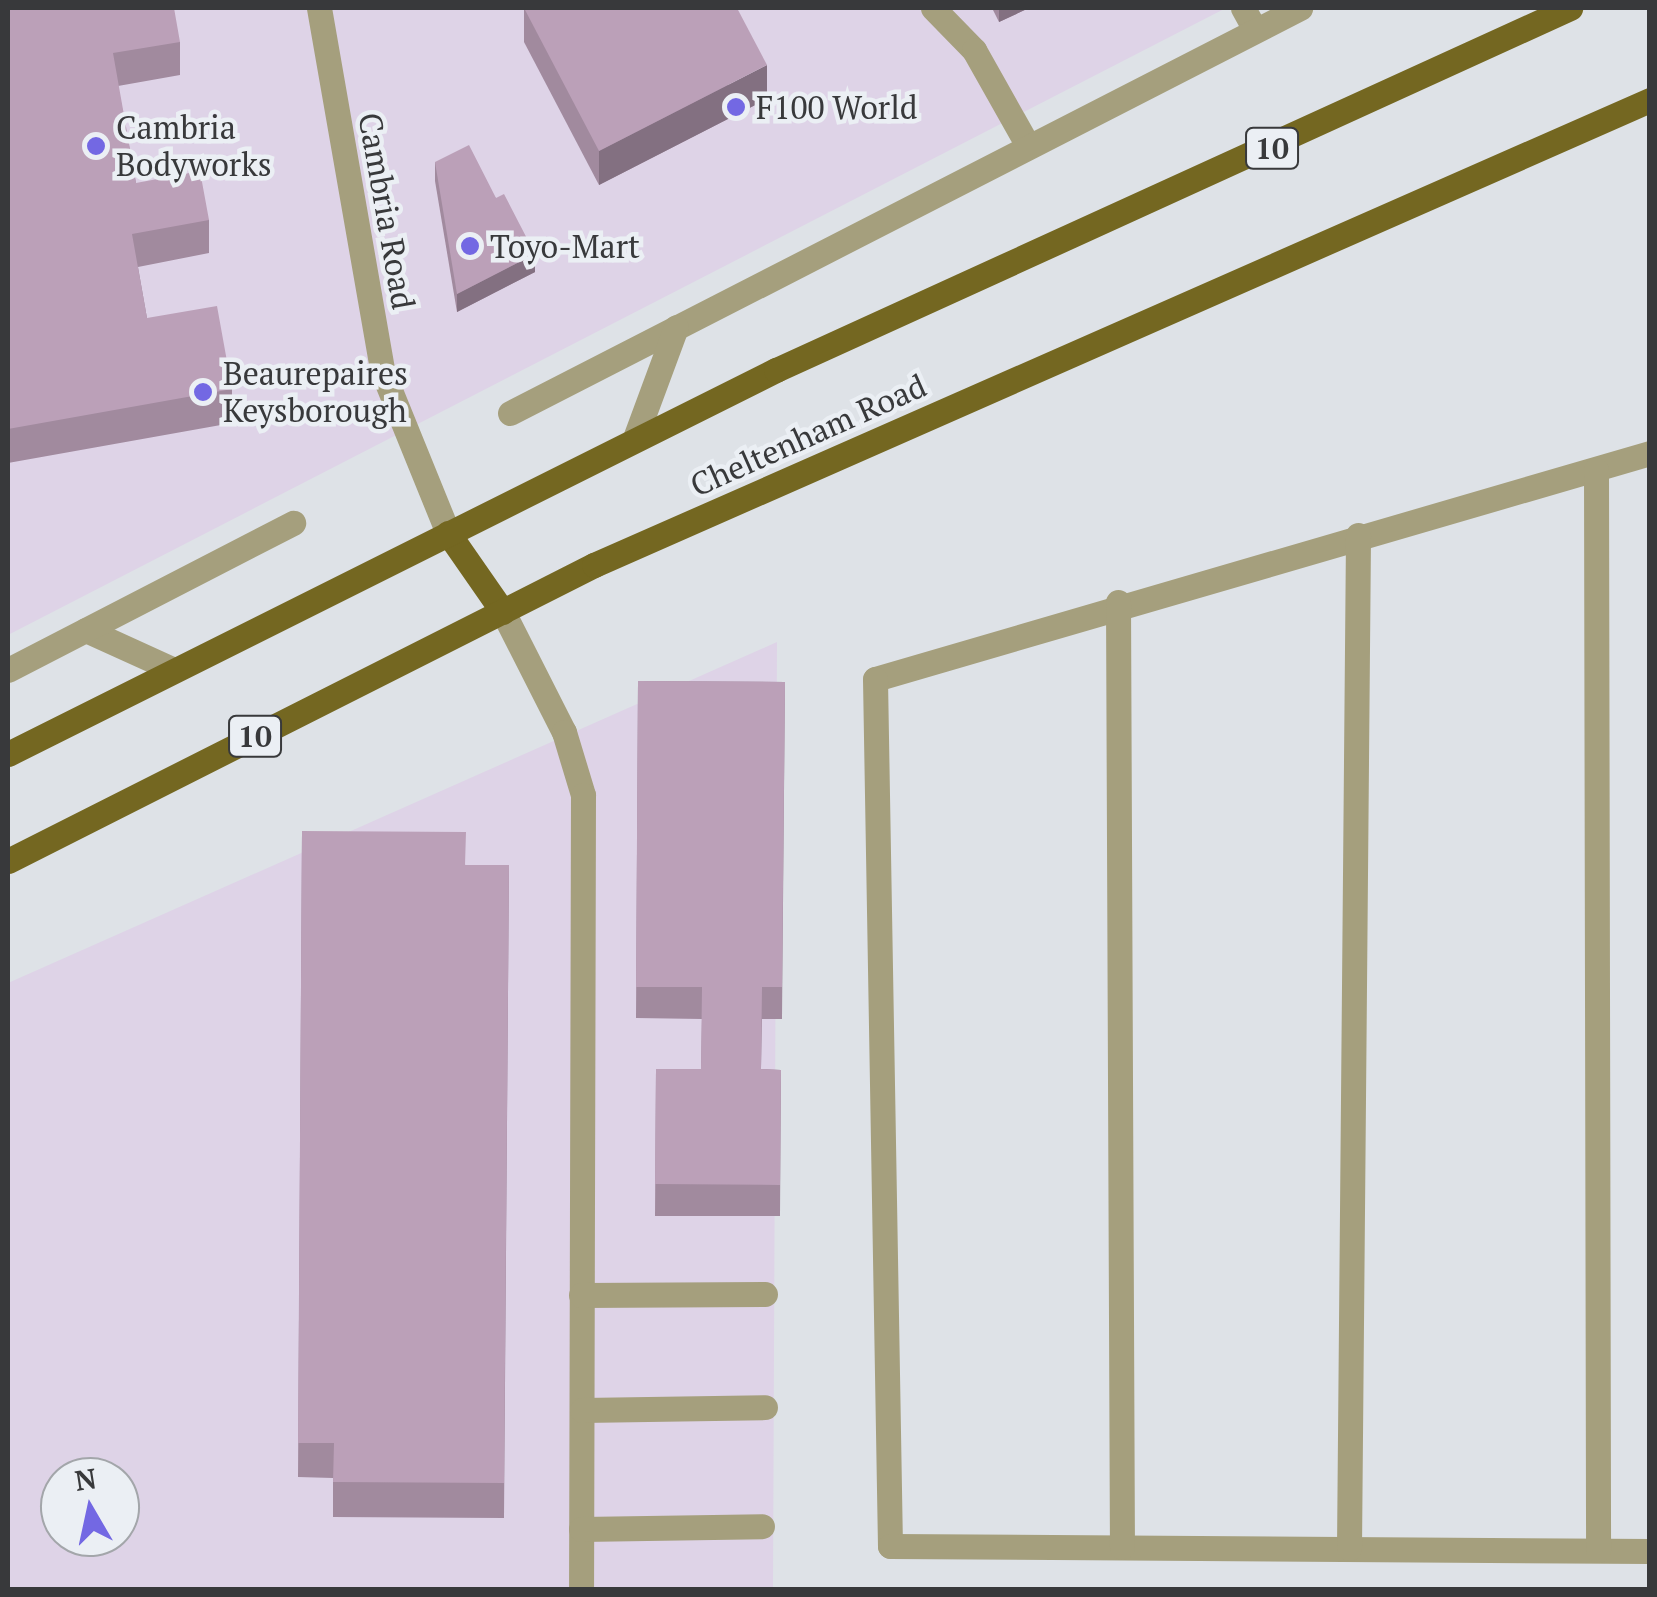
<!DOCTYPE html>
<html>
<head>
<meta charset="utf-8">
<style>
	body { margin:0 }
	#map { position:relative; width:1657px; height:1597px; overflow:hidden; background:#dee2e7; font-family:"PT Serif",serif }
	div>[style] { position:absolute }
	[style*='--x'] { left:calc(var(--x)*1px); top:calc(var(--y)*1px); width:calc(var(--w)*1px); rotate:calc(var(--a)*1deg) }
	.industrial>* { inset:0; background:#ded3e7 }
	.lane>* { height:25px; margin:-12.5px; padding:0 12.5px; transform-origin:12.5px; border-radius:12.5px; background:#a59f7d }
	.street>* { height:25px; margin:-12.5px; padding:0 12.5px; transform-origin:12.5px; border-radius:12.5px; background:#a59f7d }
	.primary>* { height:25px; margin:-12.5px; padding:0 12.5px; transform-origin:12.5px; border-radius:12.5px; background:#746721 }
	.wall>* { inset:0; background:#a18a9e }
	.shaded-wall>* { inset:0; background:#837081 }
	.building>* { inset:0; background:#bba0b8 }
	.dots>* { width:28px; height:28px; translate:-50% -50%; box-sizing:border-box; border:5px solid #ebeff4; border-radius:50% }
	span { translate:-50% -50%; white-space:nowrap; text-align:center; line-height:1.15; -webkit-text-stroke:9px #ebeff4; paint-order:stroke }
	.shield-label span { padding:2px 8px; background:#ebeff4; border:2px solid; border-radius:8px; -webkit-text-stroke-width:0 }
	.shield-label { font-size:30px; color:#38393b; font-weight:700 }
	.poi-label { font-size:32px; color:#38393b }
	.left { translate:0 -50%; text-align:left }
	.street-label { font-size:32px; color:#38393b }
	.frame { position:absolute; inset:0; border:10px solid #38393b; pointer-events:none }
	.north { position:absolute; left:40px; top:1457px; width:100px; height:100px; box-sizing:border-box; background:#ebeff4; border:2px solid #a3a6aa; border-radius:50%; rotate:351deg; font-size:28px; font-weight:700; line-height:40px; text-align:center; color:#38393b }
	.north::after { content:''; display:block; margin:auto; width:35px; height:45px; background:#7368e3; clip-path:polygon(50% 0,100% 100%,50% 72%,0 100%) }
</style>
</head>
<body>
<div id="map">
	<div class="industrial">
		<div style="clip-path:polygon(8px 8px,1226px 8px,8px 635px)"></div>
		<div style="clip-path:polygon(evenodd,777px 642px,773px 1589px,8px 1589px,8px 983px,777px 642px,60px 1477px,120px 1477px,120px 1537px,60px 1537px,60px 1477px)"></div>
	</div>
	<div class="lane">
		<div style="--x:933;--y:8;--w:59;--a:45.7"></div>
		<div style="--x:974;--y:50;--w:108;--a:60.6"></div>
		<div style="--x:1243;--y:8;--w:25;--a:61"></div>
		<div style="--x:1650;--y:453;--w:807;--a:163.74"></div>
		<div style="--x:875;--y:679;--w:867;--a:89.01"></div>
		<div style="--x:890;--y:1546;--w:760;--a:0.38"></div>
		<div style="--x:1596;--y:470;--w:1080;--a:89.89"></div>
		<div style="--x:1118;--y:602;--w:945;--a:89.76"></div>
		<div style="--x:503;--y:612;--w:135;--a:63.1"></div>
		<div style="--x:564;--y:732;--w:66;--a:73.2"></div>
		<div style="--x:583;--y:795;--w:795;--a:90.14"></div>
		<div style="--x:581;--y:1295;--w:184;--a:-0.3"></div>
		<div style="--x:582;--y:1410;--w:183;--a:-0.9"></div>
		<div style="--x:581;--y:1529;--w:181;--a:-0.9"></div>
		<div style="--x:1349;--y:1548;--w:1013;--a:-89.49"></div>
	</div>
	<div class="street">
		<div style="--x:319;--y:8;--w:371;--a:80.1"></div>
		<div style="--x:383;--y:373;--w:173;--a:67.9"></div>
		<div style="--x:510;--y:413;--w:888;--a:-27.14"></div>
		<div style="--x:635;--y:438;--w:118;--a:-69.7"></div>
		<div style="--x:86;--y:630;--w:97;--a:24.4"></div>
		<div style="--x:8;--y:670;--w:321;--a:-27.3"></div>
	</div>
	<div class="primary">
		<div style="--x:448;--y:533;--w:96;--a:55.2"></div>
		<div style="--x:8;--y:754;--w:859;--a:-26.57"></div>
		<div style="--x:776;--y:370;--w:873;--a:-24.51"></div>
		<div style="--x:8;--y:861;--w:657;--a:-26.8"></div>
		<div style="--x:594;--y:565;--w:1154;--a:-23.77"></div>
	</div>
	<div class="wall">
		<div style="clip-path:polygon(8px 8px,180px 42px,180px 75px,118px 86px,136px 183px,209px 220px,209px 253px,138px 267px,147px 318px,232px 389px,232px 423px,8px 463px)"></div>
		<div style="clip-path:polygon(524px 8px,767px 99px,599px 185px,524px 42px)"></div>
		<div style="clip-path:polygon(992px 8px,1029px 8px,999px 22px)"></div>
		<div style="clip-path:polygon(435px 162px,496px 198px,535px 272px,457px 312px,435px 181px)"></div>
		<div style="clip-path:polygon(638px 681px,785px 682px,782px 1019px,762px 1019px,761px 1069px,781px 1070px,780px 1216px,655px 1216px,656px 1069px,701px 1069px,702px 1019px,636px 1018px)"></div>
		<div style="clip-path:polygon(302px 831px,466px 865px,509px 865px,504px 1518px,333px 1517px,333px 1478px,298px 1477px)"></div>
	</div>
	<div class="shaded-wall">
		<div style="clip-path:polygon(999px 8px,1029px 8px,999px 22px)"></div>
		<div style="clip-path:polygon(767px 65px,767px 99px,599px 185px,599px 151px)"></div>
		<div style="clip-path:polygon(535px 254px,535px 272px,457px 312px,457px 294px)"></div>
	</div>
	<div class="building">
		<div style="clip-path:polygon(8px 8px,174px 8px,180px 42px,113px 53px,136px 183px,200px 171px,209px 220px,132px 234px,147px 318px,217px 306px,232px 389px,8px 429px)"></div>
		<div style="clip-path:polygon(524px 8px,737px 8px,767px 65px,599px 151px)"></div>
		<div style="clip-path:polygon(469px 145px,496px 198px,504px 194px,535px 254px,457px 294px,435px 162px)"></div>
		<div style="clip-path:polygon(638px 681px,785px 682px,782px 987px,762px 987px,761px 1069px,781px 1070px,780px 1185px,655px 1184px,656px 1069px,701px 1069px,702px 987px,636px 987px)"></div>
		<div style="clip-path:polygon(302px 831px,466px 832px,465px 865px,509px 865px,504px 1483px,333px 1482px,334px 1443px,298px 1443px)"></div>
	</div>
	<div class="dots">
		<div style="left:736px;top:107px;background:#7368e3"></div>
		<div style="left:96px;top:146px;background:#7368e3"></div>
		<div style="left:470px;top:246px;background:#7368e3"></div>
		<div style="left:203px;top:392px;background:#7368e3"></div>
	</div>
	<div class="shield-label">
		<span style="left:1272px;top:148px">10</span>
		<span style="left:255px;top:736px">10</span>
	</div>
	<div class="poi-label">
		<span class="left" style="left:756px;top:107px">F100 World</span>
		<span class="left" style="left:116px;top:146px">Cambria<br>Bodyworks</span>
		<span class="left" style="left:490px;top:246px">Toyo-Mart</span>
		<span class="left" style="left:223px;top:392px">Beaurepaires<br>Keysborough</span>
	</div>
	<div class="street-label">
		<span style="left:387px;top:211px;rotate:80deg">Cambria Road</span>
		<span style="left:808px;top:435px;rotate:-24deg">Cheltenham Road</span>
	</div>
	<div class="frame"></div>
	<div class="north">N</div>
</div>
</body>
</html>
